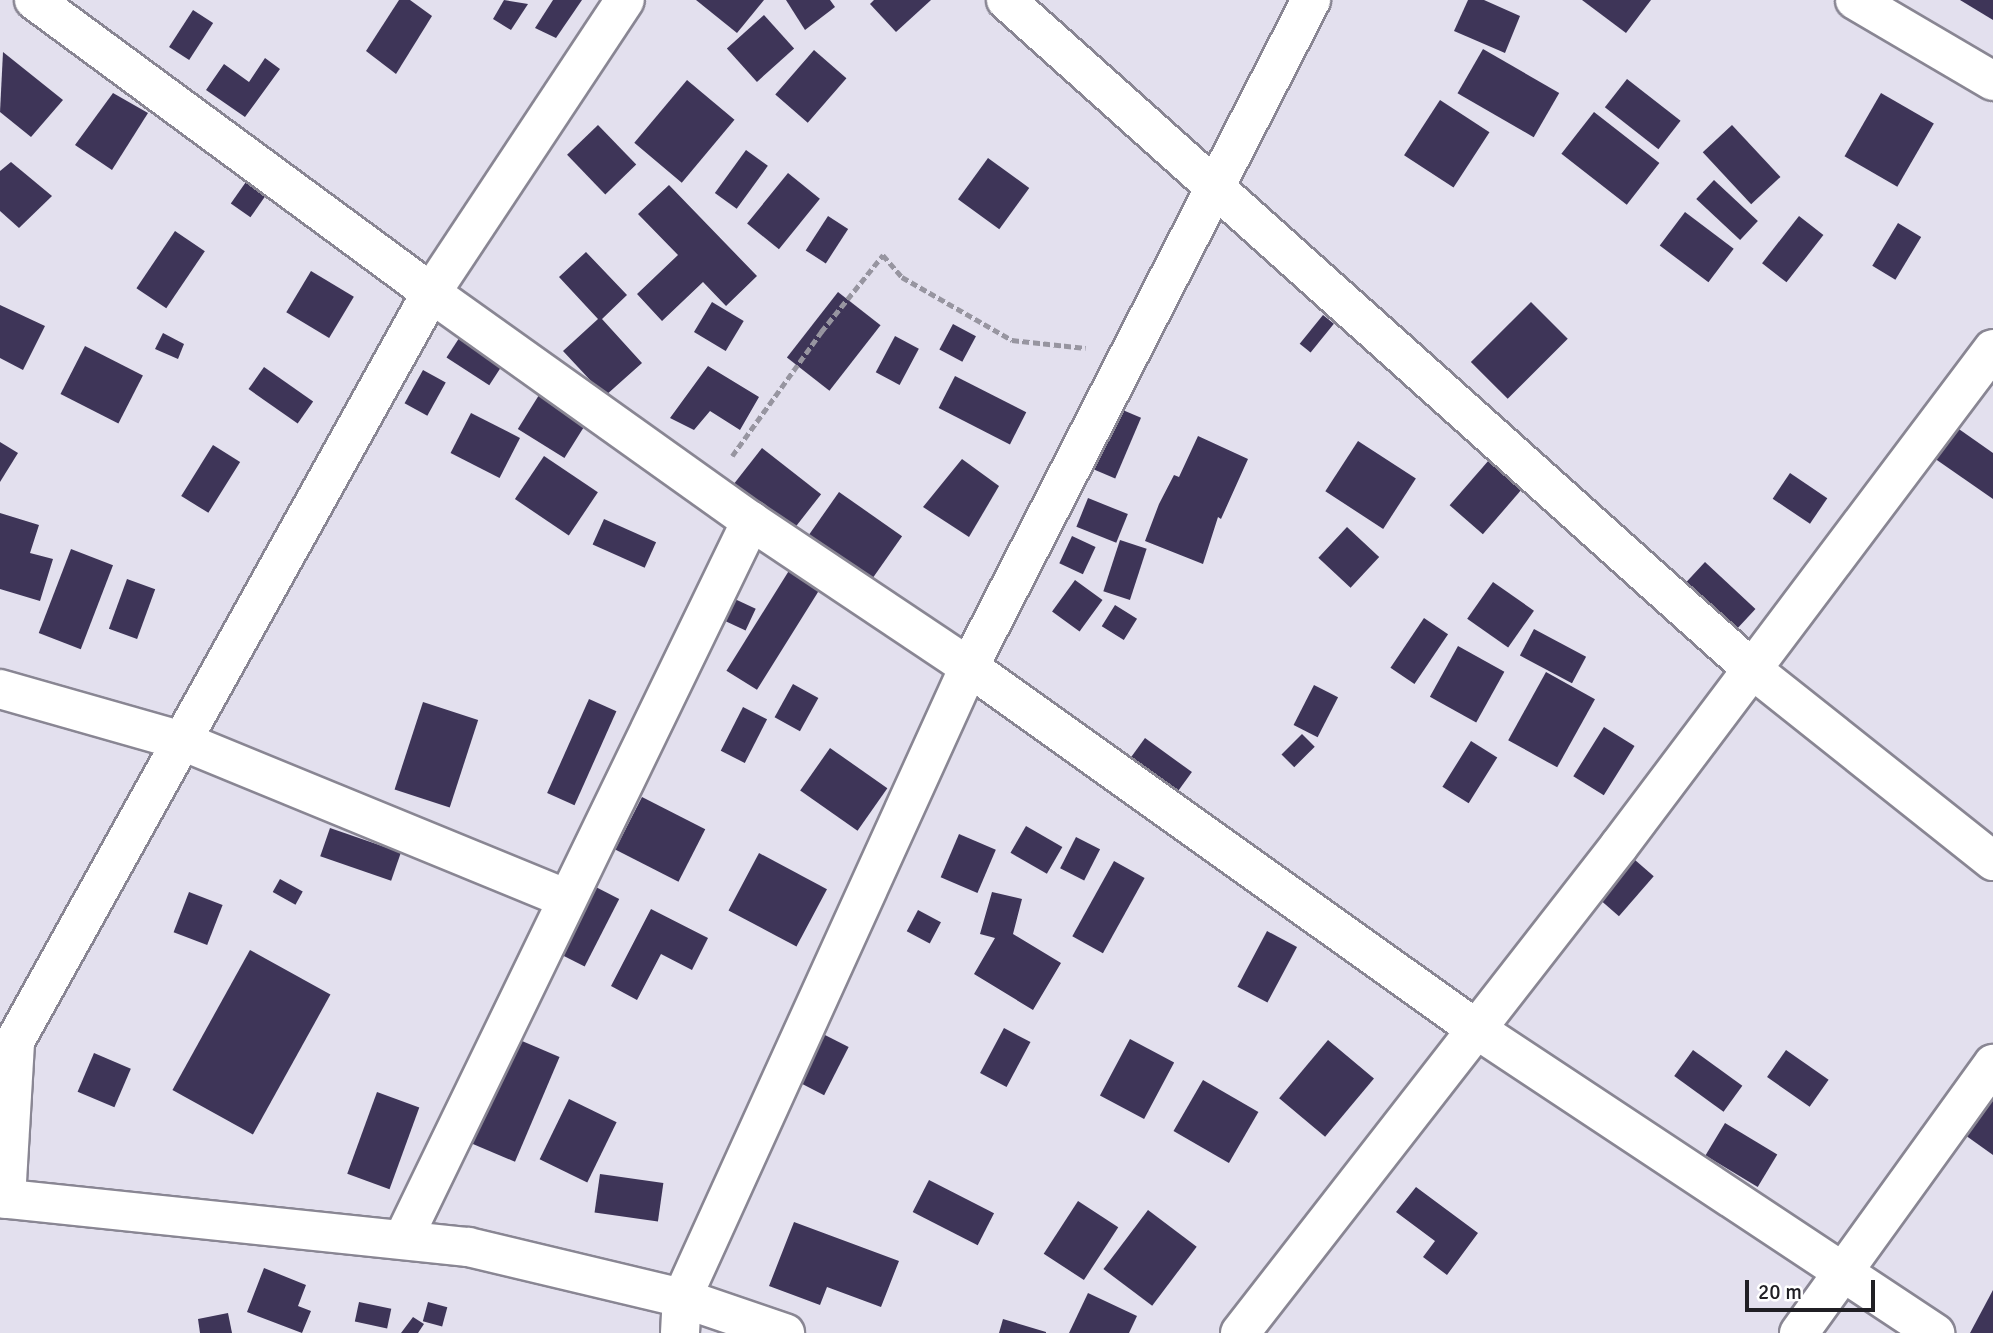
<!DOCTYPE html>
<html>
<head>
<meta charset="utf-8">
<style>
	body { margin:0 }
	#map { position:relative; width:1993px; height:1333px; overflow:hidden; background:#e3e0ee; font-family:Signika,sans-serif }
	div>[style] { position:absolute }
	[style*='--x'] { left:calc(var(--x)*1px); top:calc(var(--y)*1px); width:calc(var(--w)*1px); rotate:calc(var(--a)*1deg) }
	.building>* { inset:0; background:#3e3558; transform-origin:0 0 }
	.path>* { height:4.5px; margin-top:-2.25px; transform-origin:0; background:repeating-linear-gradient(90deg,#9795a0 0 7px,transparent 0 10.5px) }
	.roads { filter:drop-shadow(2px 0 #898693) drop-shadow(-2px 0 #898693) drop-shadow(0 2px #898693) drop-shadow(0 -2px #898693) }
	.minor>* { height:38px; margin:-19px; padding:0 19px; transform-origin:19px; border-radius:19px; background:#fff }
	span { translate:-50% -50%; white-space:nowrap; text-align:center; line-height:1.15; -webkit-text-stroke:7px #fff; paint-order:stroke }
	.scale { position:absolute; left:1745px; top:1280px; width:130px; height:32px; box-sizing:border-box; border:4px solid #201f24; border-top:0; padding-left:9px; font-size:21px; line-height:24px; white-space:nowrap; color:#201f24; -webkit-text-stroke:5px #fff; paint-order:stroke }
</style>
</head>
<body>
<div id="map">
	<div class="building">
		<div style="clip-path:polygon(399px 0,410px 0,432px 16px,396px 74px,366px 51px)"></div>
		<div style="clip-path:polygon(504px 0,528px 4px,511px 30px,493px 19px)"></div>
		<div style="clip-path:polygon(553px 0,582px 0,556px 38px,535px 28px)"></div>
		<div style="clip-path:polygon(696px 0,764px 0,737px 33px)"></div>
		<div style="clip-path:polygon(786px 0,830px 0,835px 7px,805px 30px)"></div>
		<div style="clip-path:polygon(874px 0,931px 0,896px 32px,870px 4px)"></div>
		<div style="clip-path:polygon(1468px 0,1484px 0,1520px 16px,1505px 53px,1454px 31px)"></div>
		<div style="clip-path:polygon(1582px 0,1651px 0,1626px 33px)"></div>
		<div style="clip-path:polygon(1960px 0,1993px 0,1993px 20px)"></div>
		<div style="left:193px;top:10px;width:24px;height:44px;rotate:33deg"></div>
		<div style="left:764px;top:15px;width:45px;height:50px;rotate:48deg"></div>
		<div style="left:1483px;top:49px;width:88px;height:51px;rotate:30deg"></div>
		<div style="left:814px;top:50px;width:43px;height:59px;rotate:41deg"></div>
		<div style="clip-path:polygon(3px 52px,63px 100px,31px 137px,0 112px)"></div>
		<div style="clip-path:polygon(265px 58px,280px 69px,245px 117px,206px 90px,224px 64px,249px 82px)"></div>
		<div style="left:1627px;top:79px;width:68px;height:36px;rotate:38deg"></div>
		<div style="left:687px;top:80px;width:62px;height:82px;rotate:40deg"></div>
		<div style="clip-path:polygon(113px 93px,148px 113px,112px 170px,75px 145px)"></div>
		<div style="left:1881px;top:93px;width:61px;height:73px;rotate:30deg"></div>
		<div style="left:1440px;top:100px;width:59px;height:66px;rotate:33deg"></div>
		<div style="left:1594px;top:112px;width:83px;height:53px;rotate:38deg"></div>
		<div style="left:598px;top:125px;width:55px;height:43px;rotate:46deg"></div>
		<div style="left:1732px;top:125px;width:71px;height:40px;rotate:47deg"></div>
		<div style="left:746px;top:150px;width:27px;height:53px;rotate:36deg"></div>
		<div style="left:988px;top:158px;width:51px;height:51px;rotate:36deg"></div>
		<div style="clip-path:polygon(11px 162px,52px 196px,19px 228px,0 211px,0 171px)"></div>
		<div style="left:788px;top:173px;width:41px;height:65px;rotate:39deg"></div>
		<div style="left:248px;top:179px;width:24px;height:30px;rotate:35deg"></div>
		<div style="left:1714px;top:180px;width:60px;height:26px;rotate:43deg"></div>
		<div style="clip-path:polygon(669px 185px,757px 276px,726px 306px,703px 282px,662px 321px,637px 294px,678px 255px,638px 214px)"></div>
		<div style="left:1685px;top:212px;width:61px;height:42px;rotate:37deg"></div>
		<div style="left:828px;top:216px;width:24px;height:41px;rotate:33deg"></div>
		<div style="left:1799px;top:216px;width:31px;height:60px;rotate:38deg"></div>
		<div style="left:1898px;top:223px;width:27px;height:50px;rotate:31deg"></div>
		<div style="left:175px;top:231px;width:36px;height:69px;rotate:34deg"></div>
		<div style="clip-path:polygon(586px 252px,627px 295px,602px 319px,642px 363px,605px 396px,563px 351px,598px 319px,559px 277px)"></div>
		<div style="left:311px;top:271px;width:50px;height:48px;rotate:31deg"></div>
		<div style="left:838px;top:292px;width:54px;height:83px;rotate:38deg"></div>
		<div style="left:712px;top:302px;width:37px;height:35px;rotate:31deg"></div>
		<div style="left:1531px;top:302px;width:52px;height:85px;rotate:45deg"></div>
		<div style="clip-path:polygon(0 305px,45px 326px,23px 370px,0 358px)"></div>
		<div style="left:1323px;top:315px;width:14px;height:37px;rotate:39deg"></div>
		<div style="left:953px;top:324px;width:26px;height:29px;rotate:28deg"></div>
		<div style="left:465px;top:329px;width:51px;height:34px;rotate:33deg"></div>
		<div style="clip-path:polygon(163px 333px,184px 344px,178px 359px,155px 349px)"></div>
		<div style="left:895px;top:336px;width:27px;height:41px;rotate:28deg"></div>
		<div style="left:85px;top:346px;width:65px;height:54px;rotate:27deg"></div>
		<div style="clip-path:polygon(708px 366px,759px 397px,740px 430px,710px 411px,694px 430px,670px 418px)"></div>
		<div style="left:264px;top:367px;width:60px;height:27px;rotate:35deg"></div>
		<div style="left:423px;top:370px;width:26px;height:38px;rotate:29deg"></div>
		<div style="left:955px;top:376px;width:80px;height:36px;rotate:27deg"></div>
		<div style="left:539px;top:395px;width:55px;height:40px;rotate:32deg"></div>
		<div style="left:1118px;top:408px;width:25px;height:66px;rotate:23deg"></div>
		<div style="left:471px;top:413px;width:55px;height:45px;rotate:27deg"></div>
		<div style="clip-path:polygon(1956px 427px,1993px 453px,1993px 499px,1934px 458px)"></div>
		<div style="clip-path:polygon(1198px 436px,1248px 459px,1221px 519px,1218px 517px,1203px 564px,1145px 541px,1159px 504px,1174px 475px,1179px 477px)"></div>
		<div style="left:1358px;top:441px;width:69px;height:60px;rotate:33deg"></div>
		<div style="clip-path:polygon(0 442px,18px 453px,0 482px)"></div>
		<div style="left:213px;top:445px;width:32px;height:60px;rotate:32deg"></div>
		<div style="left:762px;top:448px;width:75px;height:48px;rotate:38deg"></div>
		<div style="left:544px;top:456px;width:65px;height:52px;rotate:34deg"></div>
		<div style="clip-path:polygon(962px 459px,999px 486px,969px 537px,923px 507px)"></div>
		<div style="left:1489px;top:460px;width:44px;height:60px;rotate:41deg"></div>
		<div style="left:1790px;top:473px;width:45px;height:31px;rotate:34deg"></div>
		<div style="left:839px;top:492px;width:77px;height:56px;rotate:35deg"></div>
		<div style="left:1088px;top:498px;width:43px;height:31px;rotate:22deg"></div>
		<div style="clip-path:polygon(0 513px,39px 525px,30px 553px,53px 559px,40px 601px,0 589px)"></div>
		<div style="left:604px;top:519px;width:57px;height:28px;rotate:24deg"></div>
		<div style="left:1347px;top:527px;width:44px;height:42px;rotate:43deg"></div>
		<div style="left:1072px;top:536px;width:26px;height:30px;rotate:25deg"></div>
		<div style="left:1120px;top:540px;width:28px;height:54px;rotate:18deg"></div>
		<div style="left:71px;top:549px;width:45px;height:90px;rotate:21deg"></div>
		<div style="left:1705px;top:562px;width:69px;height:30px;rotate:43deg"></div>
		<div style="left:790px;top:569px;width:36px;height:120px;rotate:32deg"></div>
		<div style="left:127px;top:579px;width:30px;height:53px;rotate:20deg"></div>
		<div style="left:1075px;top:580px;width:34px;height:39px;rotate:36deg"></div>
		<div style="left:1493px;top:582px;width:50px;height:45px;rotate:35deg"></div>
		<div style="left:724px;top:594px;width:35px;height:24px;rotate:25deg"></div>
		<div style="left:1115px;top:605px;width:26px;height:25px;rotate:32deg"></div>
		<div style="left:1424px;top:618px;width:29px;height:60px;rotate:34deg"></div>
		<div style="left:1534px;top:629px;width:59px;height:30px;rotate:28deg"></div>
		<div style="left:1458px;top:646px;width:53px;height:58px;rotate:29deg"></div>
		<div style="left:1546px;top:672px;width:56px;height:78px;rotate:29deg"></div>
		<div style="left:793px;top:684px;width:29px;height:38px;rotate:29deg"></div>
		<div style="left:1314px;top:685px;width:27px;height:45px;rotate:27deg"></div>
		<div style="left:589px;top:699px;width:30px;height:103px;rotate:24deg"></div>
		<div style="left:423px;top:702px;width:58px;height:92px;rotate:18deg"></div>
		<div style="left:743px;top:707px;width:27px;height:49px;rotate:27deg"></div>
		<div style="left:1604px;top:727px;width:36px;height:58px;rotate:32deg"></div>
		<div style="left:1302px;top:734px;width:18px;height:29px;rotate:45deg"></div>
		<div style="left:1145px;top:738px;width:58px;height:30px;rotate:36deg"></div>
		<div style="left:1471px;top:741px;width:31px;height:54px;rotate:32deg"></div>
		<div style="left:830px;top:748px;width:70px;height:52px;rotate:35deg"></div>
		<div style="left:642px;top:797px;width:71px;height:59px;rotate:27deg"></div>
		<div style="left:1026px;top:826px;width:42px;height:31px;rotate:30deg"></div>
		<div style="left:330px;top:828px;width:75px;height:30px;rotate:19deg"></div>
		<div style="left:959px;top:834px;width:40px;height:47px;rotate:23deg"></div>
		<div style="left:1076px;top:837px;width:27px;height:35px;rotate:27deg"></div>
		<div style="left:1619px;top:846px;width:46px;height:53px;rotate:41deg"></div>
		<div style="left:759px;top:853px;width:77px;height:65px;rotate:28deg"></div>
		<div style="left:1114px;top:861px;width:35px;height:86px;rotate:29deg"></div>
		<div style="left:280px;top:879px;width:26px;height:15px;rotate:29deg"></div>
		<div style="left:588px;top:883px;width:35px;height:76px;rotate:27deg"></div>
		<div style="left:189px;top:892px;width:36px;height:43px;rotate:21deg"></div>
		<div style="clip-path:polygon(992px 892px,1022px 899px,1013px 934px,1061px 963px,1033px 1010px,974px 974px,995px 938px,980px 934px)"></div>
		<div style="clip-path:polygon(651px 909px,708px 938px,692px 970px,661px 954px,637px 1000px,611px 986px)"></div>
		<div style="left:918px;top:910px;width:26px;height:24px;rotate:28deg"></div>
		<div style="left:1267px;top:931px;width:34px;height:63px;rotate:28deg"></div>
		<div style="left:250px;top:950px;width:92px;height:160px;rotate:29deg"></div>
		<div style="left:1004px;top:1028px;width:30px;height:51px;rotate:28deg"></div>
		<div style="left:821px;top:1033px;width:31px;height:54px;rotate:27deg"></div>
		<div style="left:508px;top:1035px;width:56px;height:114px;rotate:23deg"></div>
		<div style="left:1130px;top:1039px;width:50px;height:64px;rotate:28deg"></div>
		<div style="left:1328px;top:1040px;width:60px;height:76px;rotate:40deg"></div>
		<div style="left:1693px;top:1050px;width:61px;height:32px;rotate:36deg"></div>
		<div style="left:1786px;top:1050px;width:52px;height:33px;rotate:35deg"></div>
		<div style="left:94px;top:1053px;width:40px;height:42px;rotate:23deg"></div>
		<div style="left:1203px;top:1080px;width:64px;height:59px;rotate:30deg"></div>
		<div style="clip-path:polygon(1993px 1085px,1993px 1155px,1951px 1125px)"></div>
		<div style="left:377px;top:1092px;width:45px;height:87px;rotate:20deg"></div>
		<div style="left:569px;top:1099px;width:53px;height:67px;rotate:26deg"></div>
		<div style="left:1725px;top:1123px;width:61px;height:38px;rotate:31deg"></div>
		<div style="left:600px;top:1174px;width:64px;height:39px;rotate:8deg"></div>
		<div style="left:929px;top:1180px;width:73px;height:36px;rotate:27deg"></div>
		<div style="clip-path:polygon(1416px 1187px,1478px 1233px,1447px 1275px,1423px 1257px,1435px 1241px,1396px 1212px)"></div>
		<div style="left:1078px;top:1201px;width:48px;height:63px;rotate:33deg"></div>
		<div style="left:1148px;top:1210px;width:61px;height:74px;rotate:37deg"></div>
		<div style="clip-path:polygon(794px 1222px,899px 1261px,881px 1307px,827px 1287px,820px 1305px,769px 1286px)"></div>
		<div style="clip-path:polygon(264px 1268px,306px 1285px,298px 1306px,311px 1311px,302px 1333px,247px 1312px)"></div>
		<div style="clip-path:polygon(1993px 1290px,1993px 1333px,1970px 1333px)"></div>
		<div style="clip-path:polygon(1088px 1293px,1137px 1316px,1129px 1333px,1069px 1333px)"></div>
		<div style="left:359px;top:1302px;width:33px;height:20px;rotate:12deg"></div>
		<div style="left:428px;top:1302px;width:20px;height:20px;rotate:15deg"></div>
		<div style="clip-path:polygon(228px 1313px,232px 1333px,200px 1333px,198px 1319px)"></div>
		<div style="clip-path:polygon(413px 1317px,424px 1324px,418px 1333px,401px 1333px)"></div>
		<div style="clip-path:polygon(1003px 1319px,1046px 1332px,1046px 1333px,999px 1333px)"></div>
	</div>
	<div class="path">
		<div style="--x:732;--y:456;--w:153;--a:-54.3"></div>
		<div style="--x:821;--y:332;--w:99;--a:-51.2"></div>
		<div style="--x:883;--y:255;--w:29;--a:49"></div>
		<div style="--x:902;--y:277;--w:127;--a:29.8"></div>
		<div style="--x:1012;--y:340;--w:74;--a:6.2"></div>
	</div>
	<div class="roads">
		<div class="minor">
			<div style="--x:34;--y:0;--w:493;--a:36.4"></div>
			<div style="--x:431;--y:293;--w:393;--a:35.5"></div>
			<div style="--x:751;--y:521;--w:262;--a:33.8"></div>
			<div style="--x:969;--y:667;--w:623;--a:35.53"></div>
			<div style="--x:1476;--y:1029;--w:551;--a:33.52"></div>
			<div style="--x:1006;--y:0;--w:1003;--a:41.89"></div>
			<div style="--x:1753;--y:670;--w:307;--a:38.5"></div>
			<div style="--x:1855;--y:0;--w:160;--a:30.4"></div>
			<div style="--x:0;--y:689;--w:189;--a:15.9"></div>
			<div style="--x:182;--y:741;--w:416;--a:22.3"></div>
			<div style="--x:0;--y:1198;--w:471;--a:6"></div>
			<div style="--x:468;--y:1247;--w:220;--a:13.4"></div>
			<div style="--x:682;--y:1298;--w:109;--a:18.8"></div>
			<div style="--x:6;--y:1199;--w:158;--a:-86.7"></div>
			<div style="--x:15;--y:1041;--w:856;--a:-60.92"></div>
			<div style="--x:431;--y:293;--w:351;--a:-56.5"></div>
			<div style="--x:403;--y:1239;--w:798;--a:-64.14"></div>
			<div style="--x:680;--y:1333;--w:35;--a:-87"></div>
			<div style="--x:682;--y:1298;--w:693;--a:-65.54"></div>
			<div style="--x:969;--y:667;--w:750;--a:-62.85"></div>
			<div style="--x:1240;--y:1333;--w:617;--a:-52.11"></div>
			<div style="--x:1619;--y:846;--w:622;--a:-53.04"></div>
			<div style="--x:1799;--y:1333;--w:332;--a:-54.2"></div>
		</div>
	</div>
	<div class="scale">20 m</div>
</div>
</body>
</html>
